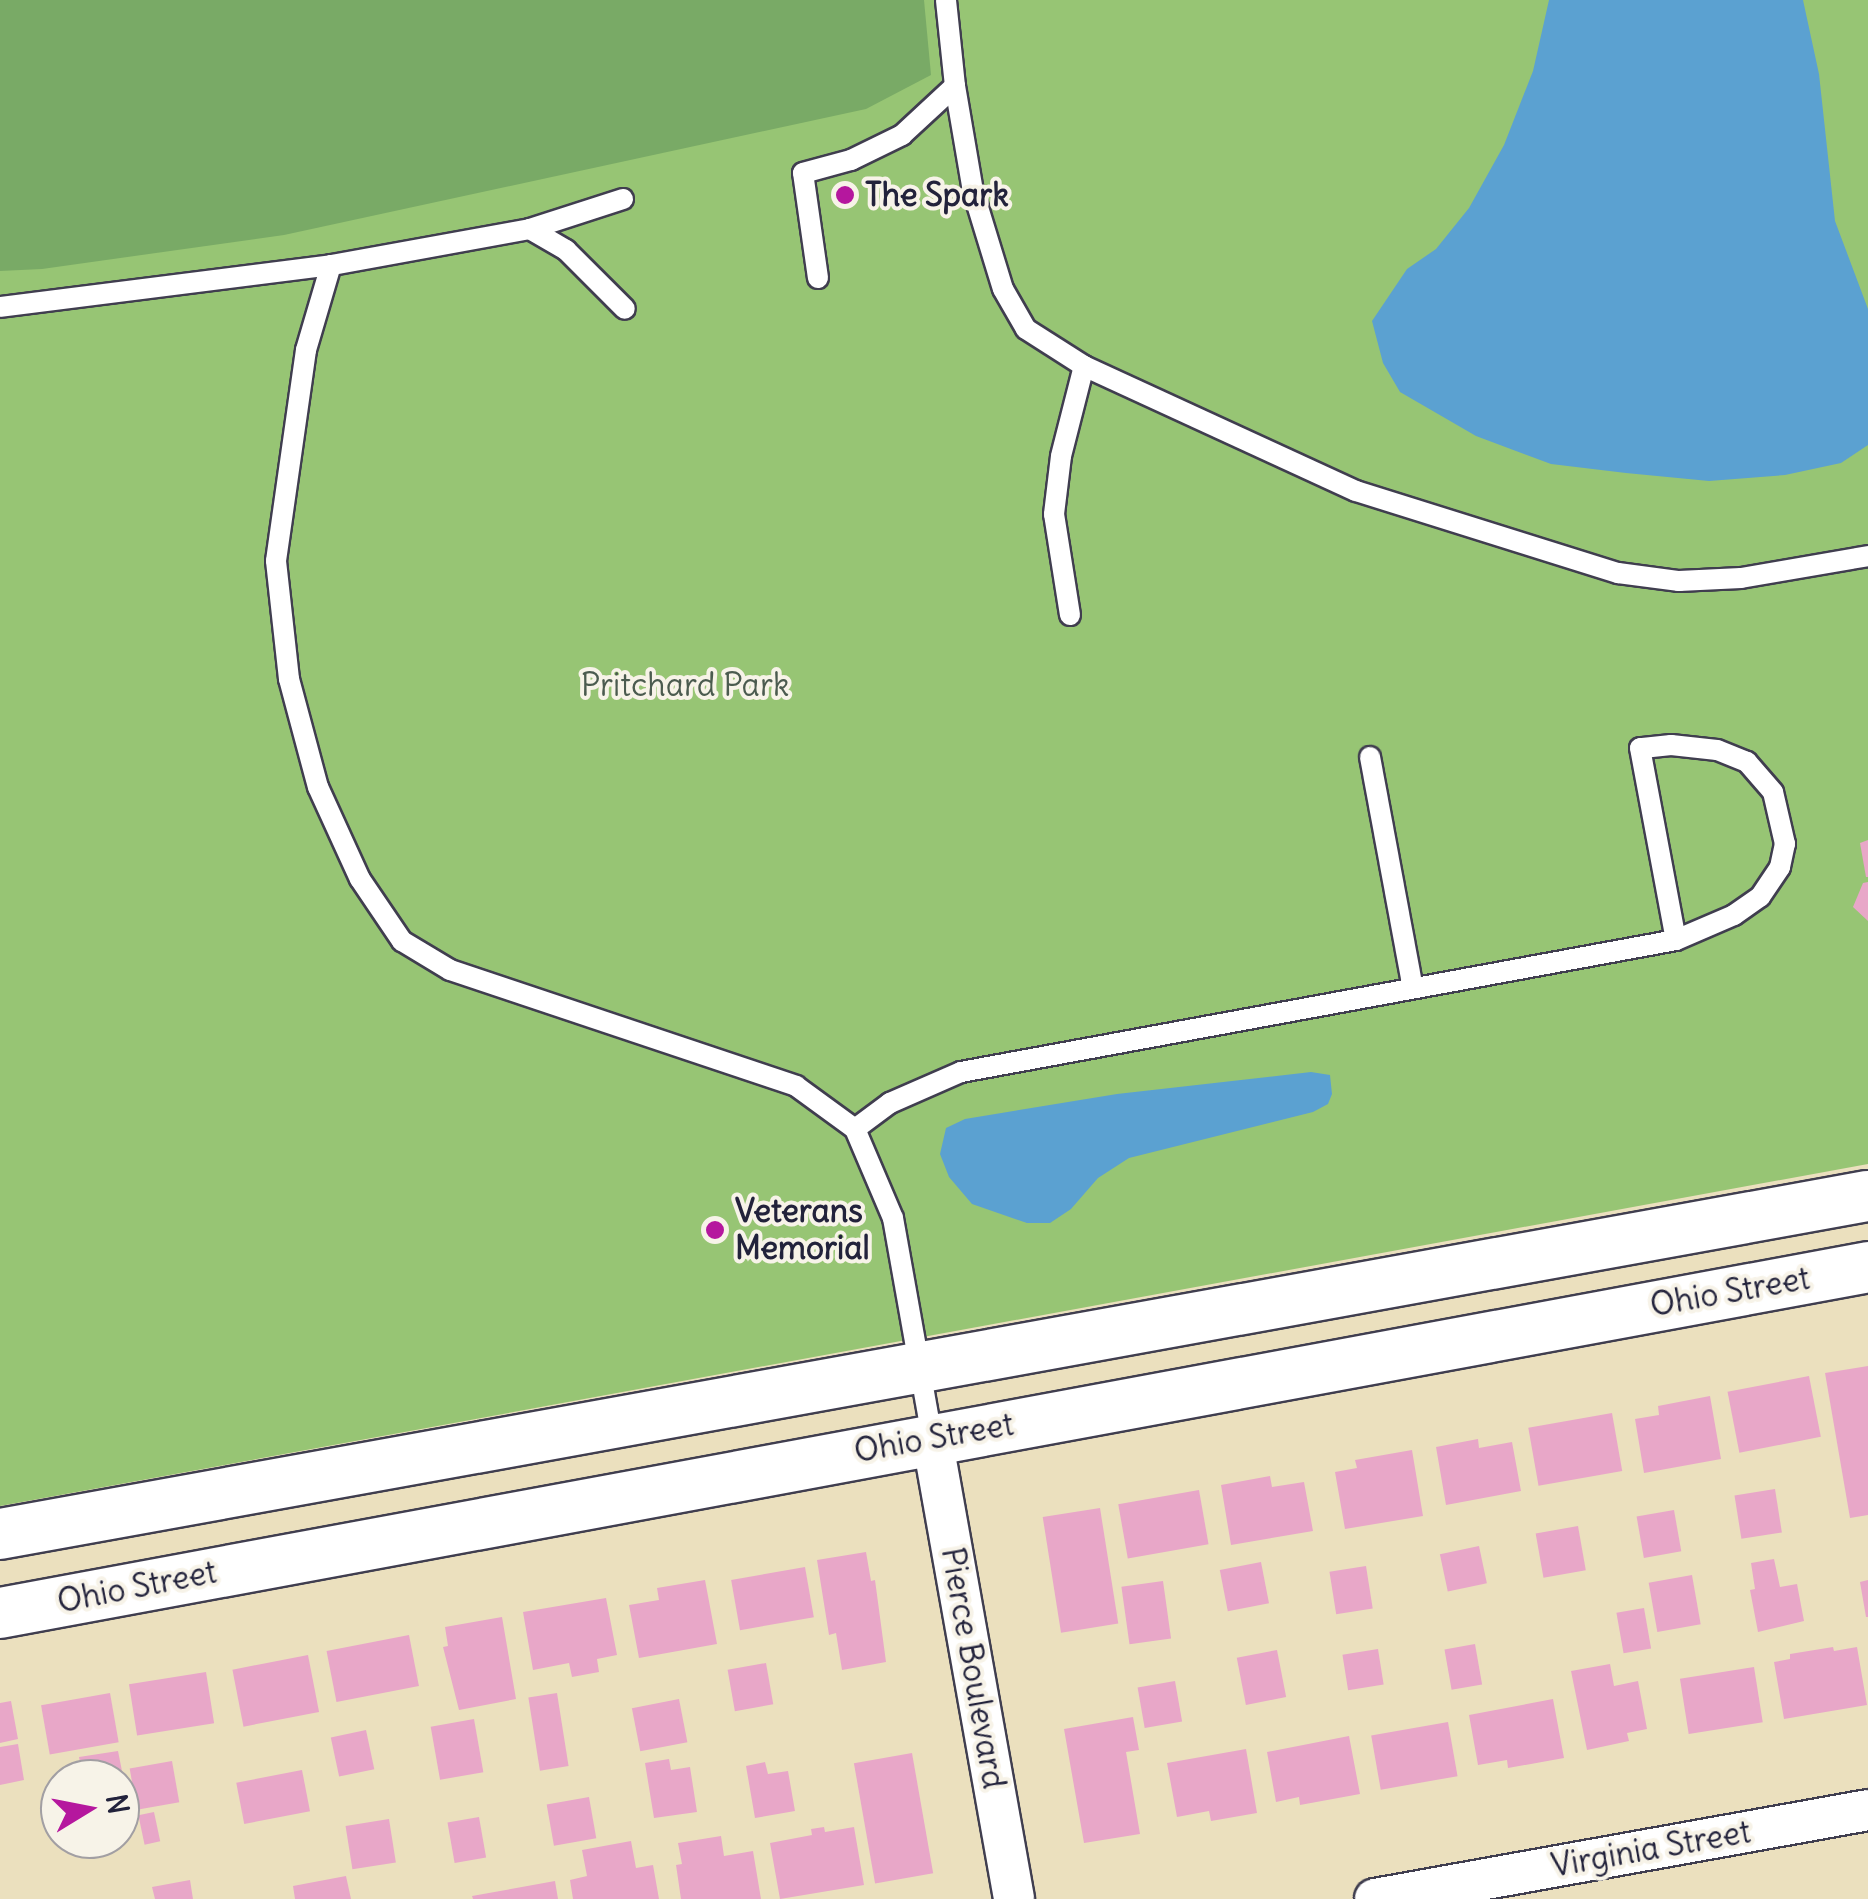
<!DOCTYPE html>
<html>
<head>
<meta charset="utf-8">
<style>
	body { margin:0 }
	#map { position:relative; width:1868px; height:1899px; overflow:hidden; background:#ebe0be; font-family:Delius,sans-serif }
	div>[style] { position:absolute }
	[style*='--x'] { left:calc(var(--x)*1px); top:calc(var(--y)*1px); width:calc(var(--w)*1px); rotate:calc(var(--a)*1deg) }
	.green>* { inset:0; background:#97c574 }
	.forest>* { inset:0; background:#79aa66 }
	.water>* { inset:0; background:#5ba1d1 }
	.building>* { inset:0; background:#e8a7c8; transform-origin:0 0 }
	.roads { filter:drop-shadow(2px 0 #403e4f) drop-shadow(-2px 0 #403e4f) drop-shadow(0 2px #403e4f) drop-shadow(0 -2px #403e4f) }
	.service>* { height:20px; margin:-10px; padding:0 10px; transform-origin:10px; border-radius:10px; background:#fff }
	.minor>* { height:40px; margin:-20px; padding:0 20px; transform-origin:20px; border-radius:20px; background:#fff }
	.tertiary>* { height:50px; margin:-25px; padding:0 25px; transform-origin:25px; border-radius:25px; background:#fff }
	.dots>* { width:28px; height:28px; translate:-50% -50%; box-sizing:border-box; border:5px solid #f7f3e8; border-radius:50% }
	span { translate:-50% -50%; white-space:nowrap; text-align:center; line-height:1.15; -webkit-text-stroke:8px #f7f3e8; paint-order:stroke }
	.poi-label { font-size:32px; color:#22223b; font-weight:700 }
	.left { translate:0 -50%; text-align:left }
	.park-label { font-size:32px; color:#4b5b4f }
	.street-label { font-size:32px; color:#22223b }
	.north { position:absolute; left:40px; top:1759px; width:100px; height:100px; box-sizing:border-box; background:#f7f3e8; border:2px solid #a29fa3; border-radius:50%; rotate:80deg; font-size:28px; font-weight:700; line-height:40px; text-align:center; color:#22223b }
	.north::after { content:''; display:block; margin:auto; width:35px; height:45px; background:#b5179e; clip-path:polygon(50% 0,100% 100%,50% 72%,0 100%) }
</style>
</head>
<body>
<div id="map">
	<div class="green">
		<div style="clip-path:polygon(0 0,1868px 0,1868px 1164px,0 1506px)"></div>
	</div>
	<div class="forest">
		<div style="clip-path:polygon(0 0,924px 0,931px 75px,866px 109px,284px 235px,42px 269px,0 271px)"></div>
	</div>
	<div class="water">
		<div style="clip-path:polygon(1549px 0,1803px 0,1819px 74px,1835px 221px,1868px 309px,1868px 445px,1841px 463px,1785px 475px,1709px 481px,1626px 473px,1551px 464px,1476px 436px,1400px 392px,1383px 363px,1372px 321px,1407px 269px,1436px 249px,1469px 208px,1504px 145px,1533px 71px)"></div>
		<div style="clip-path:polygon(1311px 1072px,1330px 1075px,1332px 1094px,1328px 1104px,1313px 1112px,1129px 1158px,1098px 1178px,1071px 1209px,1050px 1223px,1027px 1223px,972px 1204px,949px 1177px,940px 1154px,946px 1128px,965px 1119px,1117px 1094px)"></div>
	</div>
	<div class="building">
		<div style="clip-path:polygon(1868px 840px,1868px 877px,1866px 877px,1860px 843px)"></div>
		<div style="clip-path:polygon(1868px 882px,1868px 921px,1853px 907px,1863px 883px)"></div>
		<div style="clip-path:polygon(1868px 1366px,1868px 1515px,1850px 1518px,1825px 1373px)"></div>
		<div style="left:1809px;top:1376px;width:62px;height:83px;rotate:79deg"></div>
		<div style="clip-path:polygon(1710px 1396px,1721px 1459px,1644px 1473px,1635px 1419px,1659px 1415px,1658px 1406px)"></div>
		<div style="left:1612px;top:1413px;width:59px;height:85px;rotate:80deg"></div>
		<div style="clip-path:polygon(1478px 1439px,1479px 1448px,1512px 1442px,1521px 1491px,1446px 1505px,1436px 1447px)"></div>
		<div style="clip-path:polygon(1412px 1450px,1423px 1516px,1345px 1529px,1335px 1472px,1357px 1468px,1355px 1460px)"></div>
		<div style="clip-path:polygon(1270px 1476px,1272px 1487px,1304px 1482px,1313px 1531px,1231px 1545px,1221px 1485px)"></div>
		<div style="left:1775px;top:1489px;width:44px;height:41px;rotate:81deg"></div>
		<div style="left:1199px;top:1490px;width:55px;height:82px;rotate:80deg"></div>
		<div style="left:1100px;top:1508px;width:117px;height:58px;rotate:81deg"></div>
		<div style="left:1674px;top:1510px;width:42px;height:38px;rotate:80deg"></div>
		<div style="left:1578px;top:1526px;width:45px;height:43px;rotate:80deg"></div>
		<div style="left:1479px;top:1546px;width:38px;height:40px;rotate:78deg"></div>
		<div style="clip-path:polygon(866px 1552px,871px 1581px,875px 1580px,886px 1662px,842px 1670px,836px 1633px,829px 1635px,817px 1560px)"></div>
		<div style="clip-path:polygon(1774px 1559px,1780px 1587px,1797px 1584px,1804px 1621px,1758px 1632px,1750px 1590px,1755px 1589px,1751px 1563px)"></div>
		<div style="left:1261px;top:1562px;width:42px;height:42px;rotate:79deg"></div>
		<div style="left:1366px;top:1566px;width:43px;height:37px;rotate:81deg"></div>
		<div style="left:805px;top:1567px;width:51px;height:75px;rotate:80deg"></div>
		<div style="left:1692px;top:1575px;width:50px;height:44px;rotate:80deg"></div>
		<div style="clip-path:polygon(705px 1580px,717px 1644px,639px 1658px,629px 1605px,659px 1600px,657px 1588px)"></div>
		<div style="clip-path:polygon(1868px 1580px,1868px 1617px,1866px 1617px,1860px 1582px)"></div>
		<div style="left:1163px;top:1581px;width:58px;height:42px;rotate:82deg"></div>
		<div style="clip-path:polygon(606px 1598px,617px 1655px,597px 1659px,599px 1672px,572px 1677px,569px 1663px,533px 1670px,523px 1612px)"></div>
		<div style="left:1644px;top:1608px;width:41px;height:28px;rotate:80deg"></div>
		<div style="clip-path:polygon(502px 1617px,516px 1699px,459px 1710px,443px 1647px,448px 1646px,445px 1627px)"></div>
		<div style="left:409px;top:1635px;width:52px;height:84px;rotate:79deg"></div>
		<div style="left:1475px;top:1644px;width:41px;height:31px;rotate:80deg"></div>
		<div style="clip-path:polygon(1833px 1647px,1834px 1651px,1857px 1647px,1867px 1705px,1784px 1719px,1774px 1662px,1790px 1659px,1790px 1654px)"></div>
		<div style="left:1378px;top:1649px;width:36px;height:36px;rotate:81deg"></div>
		<div style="left:1277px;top:1650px;width:48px;height:41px;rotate:79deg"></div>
		<div style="left:308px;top:1655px;width:58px;height:77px;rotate:79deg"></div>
		<div style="left:766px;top:1663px;width:42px;height:39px;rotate:80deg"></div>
		<div style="clip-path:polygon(1610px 1664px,1614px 1686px,1638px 1681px,1647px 1729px,1627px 1733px,1629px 1741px,1587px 1750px,1571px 1671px)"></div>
		<div style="left:1754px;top:1667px;width:56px;height:75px;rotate:81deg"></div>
		<div style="left:206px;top:1672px;width:52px;height:78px;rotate:81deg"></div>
		<div style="left:1175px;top:1681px;width:41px;height:38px;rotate:80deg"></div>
		<div style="left:110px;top:1693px;width:50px;height:70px;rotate:80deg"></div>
		<div style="left:557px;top:1693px;width:74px;height:29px;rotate:81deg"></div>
		<div style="left:679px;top:1699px;width:44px;height:48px;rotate:79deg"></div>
		<div style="clip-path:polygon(1553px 1699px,1564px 1758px,1508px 1768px,1507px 1760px,1478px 1765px,1469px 1715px)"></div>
		<div style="clip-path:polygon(11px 1701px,18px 1739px,0 1743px,0 1703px)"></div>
		<div style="clip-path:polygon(1133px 1717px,1139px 1750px,1126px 1752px,1140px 1834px,1084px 1843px,1064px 1729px)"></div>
		<div style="left:474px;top:1719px;width:54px;height:44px;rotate:80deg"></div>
		<div style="left:1448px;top:1722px;width:55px;height:78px;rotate:80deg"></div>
		<div style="left:366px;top:1730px;width:40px;height:36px;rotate:78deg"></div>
		<div style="clip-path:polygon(1349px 1736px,1360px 1794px,1300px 1805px,1299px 1797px,1276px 1802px,1267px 1752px)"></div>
		<div style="clip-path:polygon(18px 1744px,24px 1780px,0 1785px,0 1747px)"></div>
		<div style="clip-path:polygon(1246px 1749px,1257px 1813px,1211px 1821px,1209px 1811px,1177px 1817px,1167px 1763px)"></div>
		<div style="clip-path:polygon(118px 1751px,125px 1786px,120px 1787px,120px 1779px,83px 1779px,79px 1757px)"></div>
		<div style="left:912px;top:1753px;width:122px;height:59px;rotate:80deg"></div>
		<div style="clip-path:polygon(669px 1759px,671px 1770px,690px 1767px,697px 1812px,654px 1818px,645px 1763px)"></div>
		<div style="left:172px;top:1761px;width:42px;height:43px;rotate:80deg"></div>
		<div style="clip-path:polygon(765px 1762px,768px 1774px,788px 1771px,795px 1811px,755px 1818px,746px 1766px)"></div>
		<div style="left:302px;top:1770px;width:42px;height:67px;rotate:79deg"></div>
		<div style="left:589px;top:1797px;width:42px;height:43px;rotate:80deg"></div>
		<div style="left:154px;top:1812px;width:30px;height:16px;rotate:78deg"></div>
		<div style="left:479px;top:1817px;width:41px;height:32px;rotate:80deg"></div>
		<div style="left:389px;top:1819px;width:44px;height:44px;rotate:81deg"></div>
		<div style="clip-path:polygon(824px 1827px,825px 1832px,854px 1827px,864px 1885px,780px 1899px,770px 1843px,812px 1835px,811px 1829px)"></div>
		<div style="clip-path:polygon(721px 1836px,724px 1856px,753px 1851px,761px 1899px,681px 1899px,676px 1865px,682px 1864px,678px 1843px)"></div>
		<div style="clip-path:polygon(631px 1841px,636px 1868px,653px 1865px,659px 1899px,573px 1899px,570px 1880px,587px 1876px,582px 1850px)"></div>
		<div style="clip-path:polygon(346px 1876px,351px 1899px,295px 1899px,293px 1886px)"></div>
		<div style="clip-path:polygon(190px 1880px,193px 1899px,155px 1899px,152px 1887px)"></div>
		<div style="clip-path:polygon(555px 1881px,558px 1899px,473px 1899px,472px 1896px)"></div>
	</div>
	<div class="roads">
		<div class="service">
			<div style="--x:955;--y:86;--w:107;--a:80.3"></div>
			<div style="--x:973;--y:191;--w:102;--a:73"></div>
			<div style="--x:1003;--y:289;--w:46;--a:60.1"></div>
			<div style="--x:1026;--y:329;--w:69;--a:32.5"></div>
			<div style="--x:1084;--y:366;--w:299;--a:24.7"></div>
			<div style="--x:1356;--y:491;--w:275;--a:17.4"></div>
			<div style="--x:1618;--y:573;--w:62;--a:7.5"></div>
			<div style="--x:1679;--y:581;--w:62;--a:-2.8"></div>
			<div style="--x:1741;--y:578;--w:129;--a:-9.8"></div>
			<div style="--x:623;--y:199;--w:98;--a:162.1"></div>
			<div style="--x:530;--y:229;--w:202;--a:169.7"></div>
			<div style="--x:331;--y:265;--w:89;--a:106.4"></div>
			<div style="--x:306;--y:350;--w:213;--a:98.1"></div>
			<div style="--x:276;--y:561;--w:119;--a:83.7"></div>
			<div style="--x:289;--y:679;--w:112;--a:75"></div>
			<div style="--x:318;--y:787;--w:101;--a:65.5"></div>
			<div style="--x:360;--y:879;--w:75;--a:55.9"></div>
			<div style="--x:402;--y:941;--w:56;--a:31.1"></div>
			<div style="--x:450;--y:970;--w:365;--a:18.5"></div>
			<div style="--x:796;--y:1086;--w:73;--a:36.1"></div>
			<div style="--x:855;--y:1129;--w:97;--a:66.9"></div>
			<div style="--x:893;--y:1218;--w:223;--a:79.9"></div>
			<div style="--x:530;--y:229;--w:42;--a:30.3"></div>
			<div style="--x:566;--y:250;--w:83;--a:45"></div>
			<div style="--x:818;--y:278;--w:106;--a:-98.1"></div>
			<div style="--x:803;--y:173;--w:50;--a:-15.2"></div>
			<div style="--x:851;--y:160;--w:57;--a:-26.1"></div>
			<div style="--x:902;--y:135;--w:72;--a:-42.8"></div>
			<div style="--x:955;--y:86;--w:86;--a:-96"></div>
			<div style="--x:0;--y:307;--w:334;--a:-7.2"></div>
			<div style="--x:1070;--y:615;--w:102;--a:-99"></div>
			<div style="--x:1054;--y:514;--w:58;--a:-83.1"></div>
			<div style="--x:1061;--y:456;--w:93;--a:-75.7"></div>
			<div style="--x:1370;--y:757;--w:235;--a:79.5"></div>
			<div style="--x:855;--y:1129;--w:44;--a:-36.6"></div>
			<div style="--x:890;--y:1103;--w:77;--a:-23.6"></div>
			<div style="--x:961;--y:1072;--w:727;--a:-10.46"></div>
			<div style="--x:1676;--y:940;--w:63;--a:-23.3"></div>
			<div style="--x:1734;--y:915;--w:32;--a:-35"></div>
			<div style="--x:1760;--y:897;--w:36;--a:-56"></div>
			<div style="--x:1780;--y:867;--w:24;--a:-78"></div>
			<div style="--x:1785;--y:844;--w:53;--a:-103"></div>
			<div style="--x:1773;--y:792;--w:40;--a:-131"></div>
			<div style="--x:1747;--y:762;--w:32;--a:-158"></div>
			<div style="--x:1717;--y:750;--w:46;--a:-173.8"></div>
			<div style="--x:1671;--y:745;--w:31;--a:174"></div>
			<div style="--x:1640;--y:748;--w:195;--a:79.4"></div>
		</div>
		<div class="minor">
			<div style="--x:932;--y:1438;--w:468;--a:79.9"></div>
			<div style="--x:1375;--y:1899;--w:501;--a:-10.23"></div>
		</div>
		<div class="tertiary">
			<div style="--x:0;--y:1534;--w:1898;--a:-10.26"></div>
			<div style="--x:0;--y:1613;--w:1900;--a:-10.49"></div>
		</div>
	</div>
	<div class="dots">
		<div style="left:845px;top:195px;background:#b5179e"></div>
		<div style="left:715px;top:1230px;background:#b5179e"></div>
	</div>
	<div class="poi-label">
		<span class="left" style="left:865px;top:195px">The Spark</span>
		<span class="left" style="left:735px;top:1230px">Veterans<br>Memorial</span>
	</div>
	<div class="park-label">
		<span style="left:685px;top:685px">Pritchard Park</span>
	</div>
	<div class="street-label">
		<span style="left:1730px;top:1292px;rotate:-10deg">Ohio Street</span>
		<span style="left:934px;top:1438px;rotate:-10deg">Ohio Street</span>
		<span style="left:137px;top:1587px;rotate:-11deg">Ohio Street</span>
		<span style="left:973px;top:1668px;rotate:80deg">Pierce Boulevard</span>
		<span style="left:1651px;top:1849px;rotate:-10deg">Virginia Street</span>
	</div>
	<div class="north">N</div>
</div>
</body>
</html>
